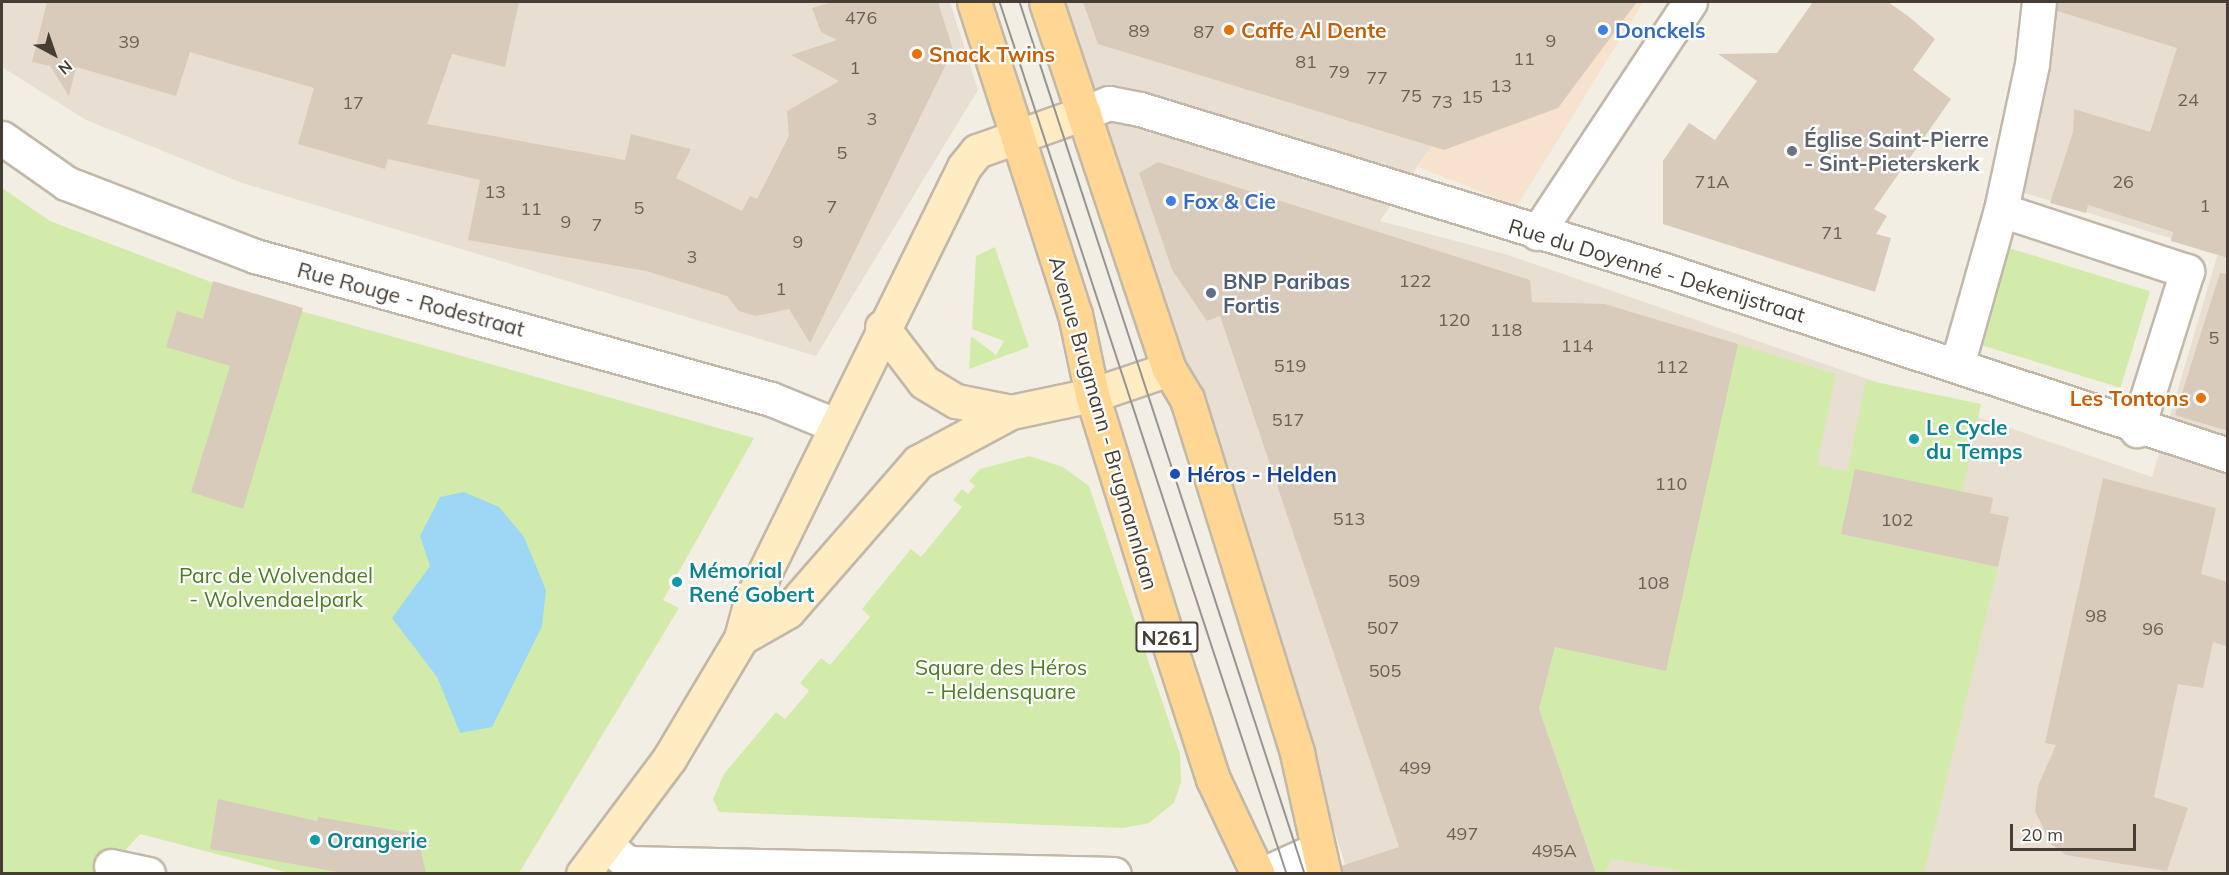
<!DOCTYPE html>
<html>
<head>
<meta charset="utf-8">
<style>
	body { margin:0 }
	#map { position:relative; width:2229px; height:875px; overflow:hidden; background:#f3eee4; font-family:Mulish,sans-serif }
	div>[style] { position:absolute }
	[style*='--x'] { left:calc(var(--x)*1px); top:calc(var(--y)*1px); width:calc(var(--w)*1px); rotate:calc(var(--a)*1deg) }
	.residential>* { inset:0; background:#e8dfd2 }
	.commercial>* { inset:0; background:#f7e2cd }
	.green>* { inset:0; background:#d3ebaa; transform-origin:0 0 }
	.water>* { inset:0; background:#9cd7f5 }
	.building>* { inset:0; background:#d9cbbc }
	.roads { filter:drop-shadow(2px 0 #c2b8a9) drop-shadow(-2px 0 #c2b8a9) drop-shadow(0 2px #c2b8a9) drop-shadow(0 -2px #c2b8a9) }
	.minor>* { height:33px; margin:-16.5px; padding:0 16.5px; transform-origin:16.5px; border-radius:16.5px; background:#fff }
	.secondary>* { height:33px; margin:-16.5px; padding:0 16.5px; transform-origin:16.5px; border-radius:16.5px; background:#ffecc3 }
	.primary>* { height:33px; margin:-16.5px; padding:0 16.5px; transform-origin:16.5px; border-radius:16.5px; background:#ffd792 }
	.tram>* { height:1.5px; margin:-0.75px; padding:0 0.75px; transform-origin:0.75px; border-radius:0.75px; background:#959595 }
	.dots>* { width:16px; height:16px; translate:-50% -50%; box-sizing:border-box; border:3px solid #fff; border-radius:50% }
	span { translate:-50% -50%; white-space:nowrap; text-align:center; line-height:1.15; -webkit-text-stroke:4.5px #fff; paint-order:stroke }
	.number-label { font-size:18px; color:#6b6056 }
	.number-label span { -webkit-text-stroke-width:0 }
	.shield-label span { padding:2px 4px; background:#fff; border:2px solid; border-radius:4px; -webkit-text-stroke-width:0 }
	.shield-label { font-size:20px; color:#463d34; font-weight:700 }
	.food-label { font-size:21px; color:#c56008; font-weight:700 }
	.left { translate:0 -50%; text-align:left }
	.right { translate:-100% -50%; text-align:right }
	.shop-label { font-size:21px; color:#366cbe; font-weight:700 }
	.worship-label { font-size:21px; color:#5b616d; font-weight:700 }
	.street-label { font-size:21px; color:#463d34 }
	.service-label { font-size:21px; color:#4e5e75; font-weight:700 }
	.culture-label { font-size:21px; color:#0d838f; font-weight:700 }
	.transit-label { font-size:21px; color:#164399; font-weight:700 }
	.park-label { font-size:21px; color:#4b7b23 }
	.frame { position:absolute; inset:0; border:3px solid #463d34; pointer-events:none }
	.north { position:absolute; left:24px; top:24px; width:60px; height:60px; -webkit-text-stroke:4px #fff; paint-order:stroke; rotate:140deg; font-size:16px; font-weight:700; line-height:24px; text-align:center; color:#463d34 }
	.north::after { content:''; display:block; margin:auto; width:21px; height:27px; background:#463d34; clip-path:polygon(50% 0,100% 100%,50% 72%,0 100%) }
	.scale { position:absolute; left:2010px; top:824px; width:126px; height:27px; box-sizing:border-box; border:3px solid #463d34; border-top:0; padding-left:8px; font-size:18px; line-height:21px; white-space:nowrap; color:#463d34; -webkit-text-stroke:4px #fff; paint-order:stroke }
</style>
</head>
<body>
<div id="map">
	<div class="residential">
		<div style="clip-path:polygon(2px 2px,950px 2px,978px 90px,816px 356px,242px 183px,86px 120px,2px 67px)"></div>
		<div style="clip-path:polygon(1065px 2px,1531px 2px,1380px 221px,1505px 254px,2152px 477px,2218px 253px,2015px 190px,2053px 2px,2150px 12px,2164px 2px,2227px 2px,2227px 873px,1348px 873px)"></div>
	</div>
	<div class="commercial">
		<div style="clip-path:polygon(1531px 2px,1643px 2px,1517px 206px,1418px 167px)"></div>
	</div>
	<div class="green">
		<div style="clip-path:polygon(2px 188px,50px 221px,248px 296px,754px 438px,663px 600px,679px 608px,519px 873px,289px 873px,140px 834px,105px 873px,2px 873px)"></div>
		<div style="left:1976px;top:238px;width:182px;height:101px;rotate:17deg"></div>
		<div style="clip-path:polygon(995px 247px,1029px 347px,969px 369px,971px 336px,996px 355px,1004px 341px,972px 329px,976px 256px)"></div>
		<div style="clip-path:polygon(1738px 344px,1836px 374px,1817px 465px,1847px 471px,1866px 380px,1981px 404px,1962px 496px,1855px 470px,1841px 534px,1998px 567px,1924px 873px,1693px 873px,1612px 859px,1605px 873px,1589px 870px,1595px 868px,1539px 709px,1599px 477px,1589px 578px,1574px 651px,1665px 671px)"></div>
		<div style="clip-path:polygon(1029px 456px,1063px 467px,1089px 486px,1180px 754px,1181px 782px,1174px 803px,1149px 823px,1123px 828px,719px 812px,713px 799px,724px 774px,776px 712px,785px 719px,809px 691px,800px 683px,821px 658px,830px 665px,870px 617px,862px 609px,911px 549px,921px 557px,962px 507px,953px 500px,962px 489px,968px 494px,975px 486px,969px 481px,980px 469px)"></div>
	</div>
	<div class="water">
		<div style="clip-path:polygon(464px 492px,499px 507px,524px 537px,546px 590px,542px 626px,492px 727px,460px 733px,437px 677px,392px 618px,430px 566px,420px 536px,440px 497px)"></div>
	</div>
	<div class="building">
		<div style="clip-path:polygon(47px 2px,519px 2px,505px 67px,452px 54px,427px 124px,625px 160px,631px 134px,691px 149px,676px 178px,742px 211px,750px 196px,757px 199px,789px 136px,787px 111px,839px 81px,791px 55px,837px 40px,821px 32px,812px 8px,832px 2px,938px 2px,953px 50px,810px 343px,789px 309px,756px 316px,739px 311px,727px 296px,646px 271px,468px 240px,480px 180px,388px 159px,385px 169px,298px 144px,314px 88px,190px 52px,176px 96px,76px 67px,69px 96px,50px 66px,32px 62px)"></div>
		<div style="clip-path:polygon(1083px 2px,1637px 2px,1558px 108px,1444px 150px,1098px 44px)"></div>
		<div style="clip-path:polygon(1813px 2px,1888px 2px,1908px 16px,1935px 39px,1913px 70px,1951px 99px,1874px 209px,1887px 216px,1876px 234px,1891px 238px,1875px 292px,1663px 224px,1663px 161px,1689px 123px,1715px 140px,1757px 81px,1718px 54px,1777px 53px)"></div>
		<div style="clip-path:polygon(2057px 2px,2228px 2px,2228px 258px,2171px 241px,2173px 232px,2088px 205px,2086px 213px,2050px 203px,2073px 132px,2074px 109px,2150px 132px,2177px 48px,2057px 11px)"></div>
		<div style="clip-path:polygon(1158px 162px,1530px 280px,1532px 302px,1605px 304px,1738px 344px,1666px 671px,1555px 647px,1539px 709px,1596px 873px,1342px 873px,1341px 866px,1399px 847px,1220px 316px,1207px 321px,1172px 270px,1139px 173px)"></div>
		<div style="clip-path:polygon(2220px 273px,2228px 274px,2228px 431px,2175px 415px)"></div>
		<div style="clip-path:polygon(213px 281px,303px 308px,243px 509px,191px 492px,230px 366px,166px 347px,177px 311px,203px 319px)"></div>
		<div style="clip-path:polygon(1855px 469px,1993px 498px,1990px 513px,2009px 517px,1998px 567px,1841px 534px)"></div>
		<div style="clip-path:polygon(2103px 478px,2216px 508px,2201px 574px,2228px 582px,2228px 647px,2213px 642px,2203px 688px,2178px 684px,2154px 797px,2188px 808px,2167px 871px,2066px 855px,2051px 844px,2035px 811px,2038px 786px,2056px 745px,2045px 743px)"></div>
		<div style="clip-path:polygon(218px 799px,317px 821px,318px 817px,417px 834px,426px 873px,343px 873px,210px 849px)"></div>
	</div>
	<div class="roads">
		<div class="minor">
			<div style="--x:1084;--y:113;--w:27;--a:-22"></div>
			<div style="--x:1109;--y:103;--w:32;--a:11"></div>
			<div style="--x:1140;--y:109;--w:545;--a:17.07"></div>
			<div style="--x:1661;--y:269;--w:597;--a:18.16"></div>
			<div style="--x:2;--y:138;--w:78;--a:35.1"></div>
			<div style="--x:66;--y:183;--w:203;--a:21.1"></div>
			<div style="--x:255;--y:256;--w:535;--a:15.49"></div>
			<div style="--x:771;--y:399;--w:69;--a:22.1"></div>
			<div style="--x:2001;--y:210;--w:196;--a:18.2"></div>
			<div style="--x:2187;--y:271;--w:167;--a:107.5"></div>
			<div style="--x:1537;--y:233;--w:277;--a:-56.5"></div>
			<div style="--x:1957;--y:365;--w:161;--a:-74.2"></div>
			<div style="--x:2001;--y:210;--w:149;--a:-78"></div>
			<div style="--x:2032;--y:64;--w:62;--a:-83.6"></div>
			<div style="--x:607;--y:846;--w:27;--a:39"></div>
			<div style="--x:628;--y:863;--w:486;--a:1.3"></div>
			<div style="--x:111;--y:866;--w:38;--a:12"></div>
			<div style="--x:1263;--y:874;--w:58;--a:-24.4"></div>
		</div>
		<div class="secondary">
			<div style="--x:882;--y:327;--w:69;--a:52.6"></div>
			<div style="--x:924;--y:382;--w:37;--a:31"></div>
			<div style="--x:956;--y:401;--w:56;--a:11.3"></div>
			<div style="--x:1011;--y:412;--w:83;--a:-11.9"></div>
			<div style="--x:1092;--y:395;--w:81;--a:-18.7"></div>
			<div style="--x:741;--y:638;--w:54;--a:-29.9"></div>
			<div style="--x:788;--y:611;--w:198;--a:-48.9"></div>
			<div style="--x:918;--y:462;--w:106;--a:-28.3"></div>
			<div style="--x:583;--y:874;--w:144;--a:-53.2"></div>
			<div style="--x:669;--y:759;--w:141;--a:-59.2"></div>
			<div style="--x:741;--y:638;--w:39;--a:-75"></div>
			<div style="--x:751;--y:600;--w:483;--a:-63.8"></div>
			<div style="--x:964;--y:167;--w:21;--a:-51"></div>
			<div style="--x:977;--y:151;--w:114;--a:-19.6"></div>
		</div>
		<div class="primary">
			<div style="--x:974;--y:2;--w:328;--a:72.1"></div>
			<div style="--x:1075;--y:314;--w:83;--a:78.1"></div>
			<div style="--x:1092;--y:395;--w:241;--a:72.8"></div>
			<div style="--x:1163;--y:625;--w:162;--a:72"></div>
			<div style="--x:1213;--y:779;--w:105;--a:64.7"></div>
			<div style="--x:1046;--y:2;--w:387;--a:71.5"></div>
			<div style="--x:1169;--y:369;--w:35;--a:59"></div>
			<div style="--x:1187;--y:399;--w:371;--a:72.7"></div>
			<div style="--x:1297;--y:753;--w:124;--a:77.4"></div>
		</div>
	</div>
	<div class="tram">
		<div style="--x:1000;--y:2;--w:918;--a:71.78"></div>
		<div style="--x:1020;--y:2;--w:917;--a:71.9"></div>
	</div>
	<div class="dots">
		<div style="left:1229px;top:30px;background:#e8710a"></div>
		<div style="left:1603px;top:30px;background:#3f7fe0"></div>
		<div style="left:917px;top:54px;background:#e8710a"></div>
		<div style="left:1792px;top:151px;background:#6b7280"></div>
		<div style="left:1171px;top:201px;background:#3f7fe0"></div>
		<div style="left:1211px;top:293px;background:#5c6f8a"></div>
		<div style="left:2201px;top:398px;background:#e8710a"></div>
		<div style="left:1914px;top:439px;background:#0f9aa8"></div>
		<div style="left:1175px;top:474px;background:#1a4fb4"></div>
		<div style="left:677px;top:582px;background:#0f9aa8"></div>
		<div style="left:315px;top:840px;background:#0f9aa8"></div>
	</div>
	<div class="number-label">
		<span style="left:861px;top:18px">476</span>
		<span style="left:1139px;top:31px">89</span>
		<span style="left:1204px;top:32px">87</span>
		<span style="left:1551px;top:41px">9</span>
		<span style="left:129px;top:42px">39</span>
		<span style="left:1524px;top:59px">11</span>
		<span style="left:1306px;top:62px">81</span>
		<span style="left:855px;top:68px">1</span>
		<span style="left:1339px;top:72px">79</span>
		<span style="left:1377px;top:78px">77</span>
		<span style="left:1501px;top:86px">13</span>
		<span style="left:1411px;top:96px">75</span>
		<span style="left:1472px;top:97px">15</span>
		<span style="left:2188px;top:100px">24</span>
		<span style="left:1442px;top:102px">73</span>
		<span style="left:353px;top:103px">17</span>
		<span style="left:872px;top:119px">3</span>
		<span style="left:842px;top:153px">5</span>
		<span style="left:1712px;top:182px">71A</span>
		<span style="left:2123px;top:182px">26</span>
		<span style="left:495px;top:192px">13</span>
		<span style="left:2205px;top:206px">1</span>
		<span style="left:832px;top:207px">7</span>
		<span style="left:639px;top:208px">5</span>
		<span style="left:531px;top:209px">11</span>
		<span style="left:566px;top:222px">9</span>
		<span style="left:597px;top:225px">7</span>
		<span style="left:1832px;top:233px">71</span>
		<span style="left:798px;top:242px">9</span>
		<span style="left:692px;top:257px">3</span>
		<span style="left:1415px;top:281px">122</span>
		<span style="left:781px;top:289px">1</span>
		<span style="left:1454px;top:320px">120</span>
		<span style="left:1506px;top:330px">118</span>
		<span style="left:2214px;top:338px">5</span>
		<span style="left:1577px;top:346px">114</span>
		<span style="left:1290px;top:366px">519</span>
		<span style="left:1672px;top:367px">112</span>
		<span style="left:1288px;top:420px">517</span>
		<span style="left:1671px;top:484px">110</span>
		<span style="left:1349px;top:519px">513</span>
		<span style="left:1897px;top:520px">102</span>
		<span style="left:1404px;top:581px">509</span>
		<span style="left:1653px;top:583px">108</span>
		<span style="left:2096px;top:616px">98</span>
		<span style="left:1383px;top:628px">507</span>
		<span style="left:2153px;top:629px">96</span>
		<span style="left:1385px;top:671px">505</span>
		<span style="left:1415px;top:768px">499</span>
		<span style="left:1462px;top:834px">497</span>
		<span style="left:1554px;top:851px">495A</span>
	</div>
	<div class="shield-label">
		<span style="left:1167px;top:637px">N261</span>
	</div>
	<div class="food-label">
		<span class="left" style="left:1241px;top:30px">Caffe Al Dente</span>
		<span class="left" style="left:929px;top:54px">Snack Twins</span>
		<span class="right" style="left:2189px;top:398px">Les Tontons</span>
	</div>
	<div class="shop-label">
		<span class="left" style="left:1615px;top:30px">Donckels</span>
		<span class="left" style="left:1183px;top:201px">Fox &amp; Cie</span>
	</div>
	<div class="worship-label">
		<span class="left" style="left:1804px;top:151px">Église Saint-Pierre<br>- Sint-Pieterskerk</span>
	</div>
	<div class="street-label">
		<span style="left:1657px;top:270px;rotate:17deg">Rue du Doyenné - Dekenijstraat</span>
		<span style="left:411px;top:299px;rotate:15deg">Rue Rouge - Rodestraat</span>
		<span style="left:1104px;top:423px;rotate:74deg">Avenue Brugmann - Brugmannlaan</span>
	</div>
	<div class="service-label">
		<span class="left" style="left:1223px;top:293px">BNP Paribas<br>Fortis</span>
	</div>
	<div class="culture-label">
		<span class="left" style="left:1926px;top:439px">Le Cycle<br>du Temps</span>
		<span class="left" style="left:689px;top:582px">Mémorial<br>René Gobert</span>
		<span class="left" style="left:327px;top:840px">Orangerie</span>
	</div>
	<div class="transit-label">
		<span class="left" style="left:1187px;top:474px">Héros - Helden</span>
	</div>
	<div class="park-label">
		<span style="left:276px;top:587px">Parc de Wolvendael<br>- Wolvendaelpark</span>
		<span style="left:1001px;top:679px">Square des Héros<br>- Heldensquare</span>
	</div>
	<div class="frame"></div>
	<div class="north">N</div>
	<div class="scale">20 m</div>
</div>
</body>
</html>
